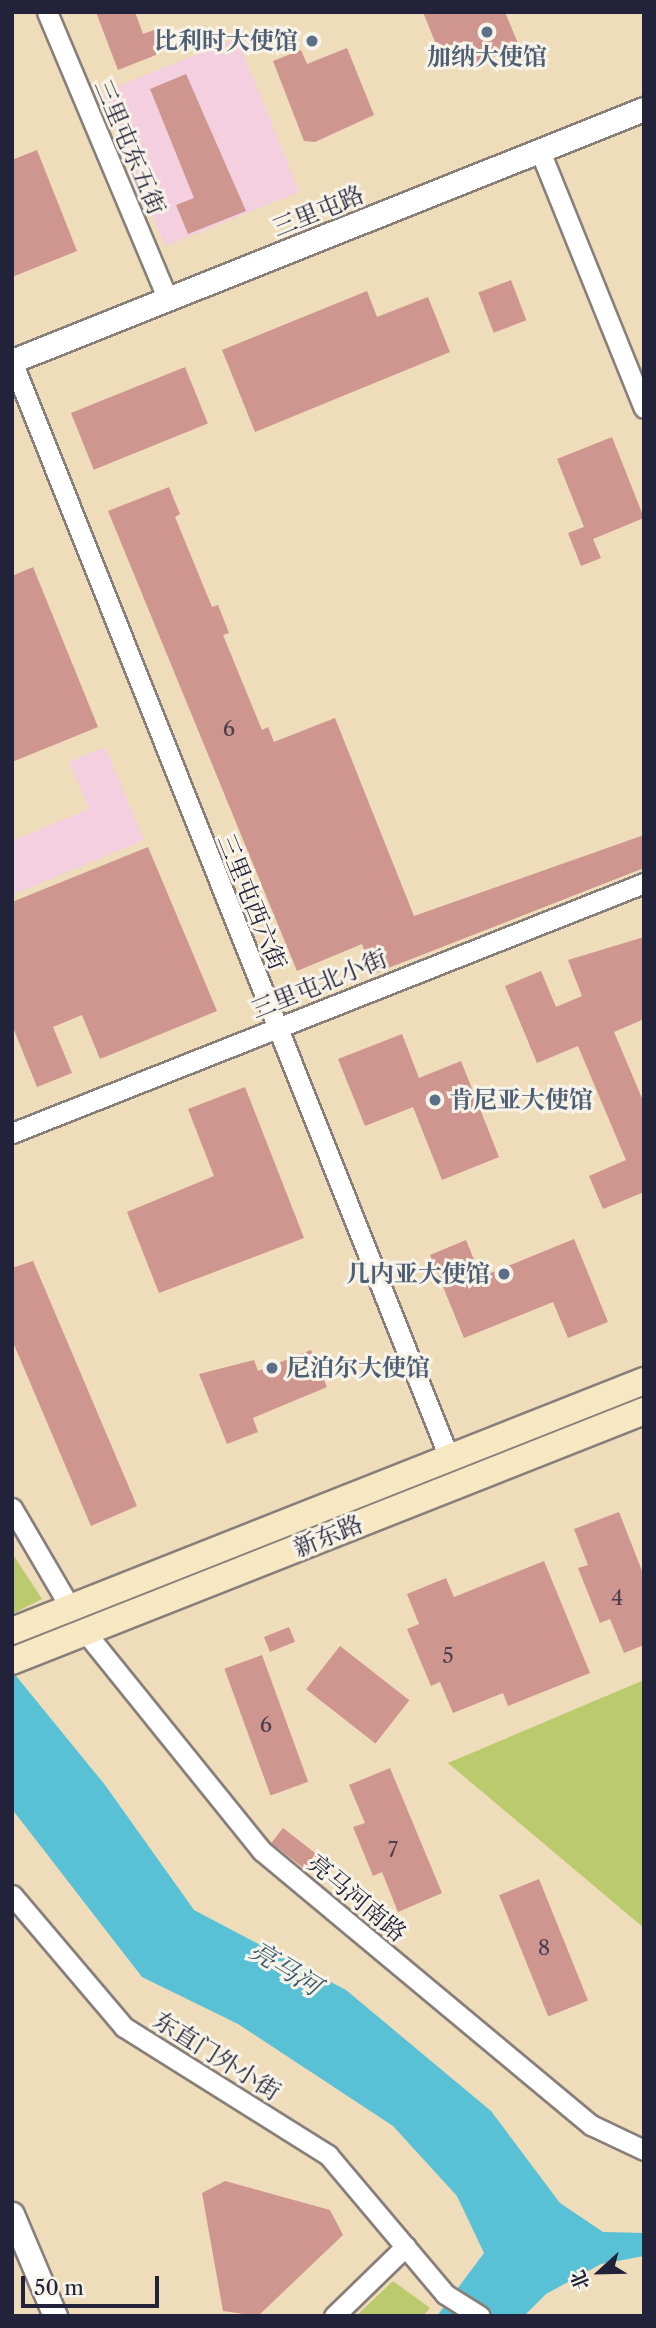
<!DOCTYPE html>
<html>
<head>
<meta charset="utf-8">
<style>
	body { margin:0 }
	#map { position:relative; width:656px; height:2328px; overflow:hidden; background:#efdcbb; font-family:"Libre Caslon Text","Noto Serif SC",serif }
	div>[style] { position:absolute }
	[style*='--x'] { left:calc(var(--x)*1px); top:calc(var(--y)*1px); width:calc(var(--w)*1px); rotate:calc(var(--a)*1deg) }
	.built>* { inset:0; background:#f3cfe0; transform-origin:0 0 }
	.green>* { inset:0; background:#baca6d }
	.water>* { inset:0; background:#59c1d6 }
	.building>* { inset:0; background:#cf958f; transform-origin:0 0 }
	.roads { filter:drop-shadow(2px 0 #887f7b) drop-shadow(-2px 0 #887f7b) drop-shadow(0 2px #887f7b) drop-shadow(0 -2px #887f7b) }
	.minor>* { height:19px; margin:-9.5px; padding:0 9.5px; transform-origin:9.5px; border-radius:9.5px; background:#fff }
	.tertiary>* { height:23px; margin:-11.5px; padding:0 11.5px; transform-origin:11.5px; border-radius:11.5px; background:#fff }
	.secondary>* { height:26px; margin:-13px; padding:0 13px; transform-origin:13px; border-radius:13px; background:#f7e8c3 }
	.dots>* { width:19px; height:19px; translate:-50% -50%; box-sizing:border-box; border:4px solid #f7f3e8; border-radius:50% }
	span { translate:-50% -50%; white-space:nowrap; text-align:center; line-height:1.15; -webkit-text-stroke:6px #f7f3e8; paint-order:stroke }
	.number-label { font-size:21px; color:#4d3f50 }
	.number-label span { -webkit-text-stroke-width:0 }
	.service-label { font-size:24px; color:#4e5e75; font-weight:700 }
	.right { translate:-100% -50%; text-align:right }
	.left { translate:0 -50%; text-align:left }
	.street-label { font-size:24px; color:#22223b }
	.water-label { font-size:26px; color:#355a71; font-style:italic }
	.frame { position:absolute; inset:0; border:14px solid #22223b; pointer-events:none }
	.north { position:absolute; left:565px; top:2237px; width:70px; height:70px; -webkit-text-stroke:5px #f7f3e8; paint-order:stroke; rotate:248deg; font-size:19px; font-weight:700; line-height:28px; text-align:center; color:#22223b }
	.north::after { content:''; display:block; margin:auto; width:24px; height:32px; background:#22223b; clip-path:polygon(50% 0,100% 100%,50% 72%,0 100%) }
	.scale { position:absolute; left:21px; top:2276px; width:138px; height:32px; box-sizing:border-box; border:4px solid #22223b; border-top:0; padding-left:9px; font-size:21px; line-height:24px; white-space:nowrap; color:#22223b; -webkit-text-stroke:5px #f7f3e8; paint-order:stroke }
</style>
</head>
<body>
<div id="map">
	<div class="built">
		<div style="left:237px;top:38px;width:166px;height:145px;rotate:68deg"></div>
		<div style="clip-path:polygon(105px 747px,144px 840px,12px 895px,12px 841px,89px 809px,69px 762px)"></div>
	</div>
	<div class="green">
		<div style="clip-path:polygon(12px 1553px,42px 1599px,12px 1614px)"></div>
		<div style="clip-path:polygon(644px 1680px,644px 1928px,448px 1763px)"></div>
		<div style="clip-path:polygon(393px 2281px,430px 2308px,423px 2316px,356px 2316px)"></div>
	</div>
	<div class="water">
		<div style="clip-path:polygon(12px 1671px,105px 1785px,194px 1910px,346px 1990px,491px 2111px,560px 2203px,603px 2232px,644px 2233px,644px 2256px,601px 2264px,546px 2294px,524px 2316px,437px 2316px,484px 2253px,457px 2196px,393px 2126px,238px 2024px,142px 1977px,12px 1809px)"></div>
	</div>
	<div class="building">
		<div style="clip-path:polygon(96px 12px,135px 12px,143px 34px,154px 30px,161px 53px,118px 70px)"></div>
		<div style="clip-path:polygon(423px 12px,505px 12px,519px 46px,469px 67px,463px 51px,442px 59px)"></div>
		<div style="clip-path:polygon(347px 48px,374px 115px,315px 142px,304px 141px,273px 61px,301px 50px,307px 64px)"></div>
		<div style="clip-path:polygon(186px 74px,246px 211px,188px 234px,176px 205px,194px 198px,150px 89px)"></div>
		<div style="clip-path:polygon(37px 150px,77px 251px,12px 277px,12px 160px)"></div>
		<div style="left:511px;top:280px;width:43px;height:35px;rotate:69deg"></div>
		<div style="clip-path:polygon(367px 291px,377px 317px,428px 297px,450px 352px,255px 432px,222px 350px)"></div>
		<div style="left:185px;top:367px;width:61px;height:123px;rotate:68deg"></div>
		<div style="clip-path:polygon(612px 437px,644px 518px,593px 539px,601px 558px,581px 566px,568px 533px,584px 527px,557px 459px)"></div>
		<div style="clip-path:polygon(169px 487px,180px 514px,175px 517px,212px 607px,218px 605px,229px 633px,223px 635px,262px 730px,268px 727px,274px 742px,335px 718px,414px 916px,644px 835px,644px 868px,373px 974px,362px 944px,297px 971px,108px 511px)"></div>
		<div style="clip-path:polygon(33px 567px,98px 727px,12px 762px,12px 576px)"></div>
		<div style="clip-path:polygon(148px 847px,217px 1011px,100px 1059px,82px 1015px,53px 1027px,72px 1073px,37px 1087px,12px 1025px,12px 902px)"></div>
		<div style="clip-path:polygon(644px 937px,644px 1019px,614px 1032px,644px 1103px,644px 1192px,603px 1209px,589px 1176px,626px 1160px,578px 1046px,537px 1063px,505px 986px,541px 971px,556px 1007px,582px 996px,568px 960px)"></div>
		<div style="clip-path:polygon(402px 1034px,419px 1078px,461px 1061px,499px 1157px,442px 1180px,413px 1107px,365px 1126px,338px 1059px)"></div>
		<div style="clip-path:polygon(245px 1087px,304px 1238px,159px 1293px,127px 1212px,214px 1176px,188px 1109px)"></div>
		<div style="clip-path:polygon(574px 1239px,608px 1322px,568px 1338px,553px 1302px,464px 1338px,430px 1255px,466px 1240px,481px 1277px)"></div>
		<div style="clip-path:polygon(33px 1261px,137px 1506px,91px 1526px,12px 1340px,12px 1268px)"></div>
		<div style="clip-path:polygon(311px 1350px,327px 1387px,253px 1418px,258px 1432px,227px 1444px,199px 1374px,254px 1360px,258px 1371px)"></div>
		<div style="clip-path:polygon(619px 1512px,644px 1576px,644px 1645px,624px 1653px,610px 1619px,600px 1623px,578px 1568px,588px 1565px,574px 1529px)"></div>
		<div style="clip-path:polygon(544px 1561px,590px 1673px,508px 1706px,503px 1693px,453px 1713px,440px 1682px,431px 1686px,407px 1629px,419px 1624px,407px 1594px,446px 1578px,454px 1597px)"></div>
		<div style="left:289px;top:1627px;width:16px;height:27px;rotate:68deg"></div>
		<div style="left:340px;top:1646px;width:88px;height:55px;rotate:38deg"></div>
		<div style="left:262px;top:1655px;width:135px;height:40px;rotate:70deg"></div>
		<div style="clip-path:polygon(390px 1768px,442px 1893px,398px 1912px,382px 1872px,373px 1876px,353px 1827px,365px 1823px,349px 1785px)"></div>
		<div style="left:283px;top:1828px;width:46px;height:19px;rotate:38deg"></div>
		<div style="left:539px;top:1879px;width:131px;height:43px;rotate:68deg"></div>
		<div style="clip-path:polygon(225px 2181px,330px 2210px,343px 2235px,258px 2316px,223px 2311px,202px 2193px)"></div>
	</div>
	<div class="roads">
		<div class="minor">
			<div style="--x:47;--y:12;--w:312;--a:67.2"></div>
			<div style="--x:540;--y:151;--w:277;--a:68"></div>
			<div style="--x:12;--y:361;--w:1183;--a:68.27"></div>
			<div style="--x:12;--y:1133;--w:680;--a:-21.58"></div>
			<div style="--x:12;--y:1508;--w:117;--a:59.7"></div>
			<div style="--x:86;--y:1633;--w:280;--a:51.1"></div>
			<div style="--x:262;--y:1851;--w:428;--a:39.8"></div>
			<div style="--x:591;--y:2125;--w:59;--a:25.3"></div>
			<div style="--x:12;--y:1895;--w:173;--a:49.7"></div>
			<div style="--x:124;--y:2027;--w:241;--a:32.1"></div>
			<div style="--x:328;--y:2155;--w:182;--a:49.9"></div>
			<div style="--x:445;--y:2294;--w:41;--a:32.2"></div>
			<div style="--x:334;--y:2316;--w:100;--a:-44.2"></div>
		</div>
		<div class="tertiary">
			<div style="--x:12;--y:361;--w:680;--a:-21.74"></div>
			<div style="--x:12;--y:2214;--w:111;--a:67.1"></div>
		</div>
		<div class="secondary">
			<div style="--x:12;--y:1631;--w:680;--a:-21.58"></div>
			<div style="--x:12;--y:1661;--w:680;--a:-21.58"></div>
		</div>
	</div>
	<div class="dots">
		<div style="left:487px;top:32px;background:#5c6f8a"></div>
		<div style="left:312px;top:41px;background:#5c6f8a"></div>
		<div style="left:435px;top:1100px;background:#5c6f8a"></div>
		<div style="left:504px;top:1274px;background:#5c6f8a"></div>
		<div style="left:272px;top:1368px;background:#5c6f8a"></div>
	</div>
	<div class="number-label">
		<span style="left:229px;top:729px">6</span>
		<span style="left:617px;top:1598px">4</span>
		<span style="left:448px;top:1656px">5</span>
		<span style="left:266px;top:1725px">6</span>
		<span style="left:393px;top:1850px">7</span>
		<span style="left:544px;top:1948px">8</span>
	</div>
	<div class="service-label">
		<span class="right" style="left:298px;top:41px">比利时大使馆</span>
		<span style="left:487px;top:57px">加纳大使馆</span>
		<span class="left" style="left:449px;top:1100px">肯尼亚大使馆</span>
		<span class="right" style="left:490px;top:1274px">几内亚大使馆</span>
		<span class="left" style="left:286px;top:1368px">尼泊尔大使馆</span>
	</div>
	<div class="street-label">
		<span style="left:130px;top:147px;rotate:67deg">三里屯东五街</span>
		<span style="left:318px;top:211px;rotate:-22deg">三里屯路</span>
		<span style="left:252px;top:902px;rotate:68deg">三里屯西六街</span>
		<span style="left:319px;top:984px;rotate:-22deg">三里屯北小街</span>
		<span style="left:328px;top:1536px;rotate:-22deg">新东路</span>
		<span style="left:357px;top:1898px;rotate:40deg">亮马河南路</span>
		<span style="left:217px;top:2056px;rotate:32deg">东直门外小街</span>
	</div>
	<div class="water-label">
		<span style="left:285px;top:1969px;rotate:32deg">亮马河</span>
	</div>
	<div class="frame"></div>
	<div class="north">北</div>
	<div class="scale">50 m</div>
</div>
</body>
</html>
